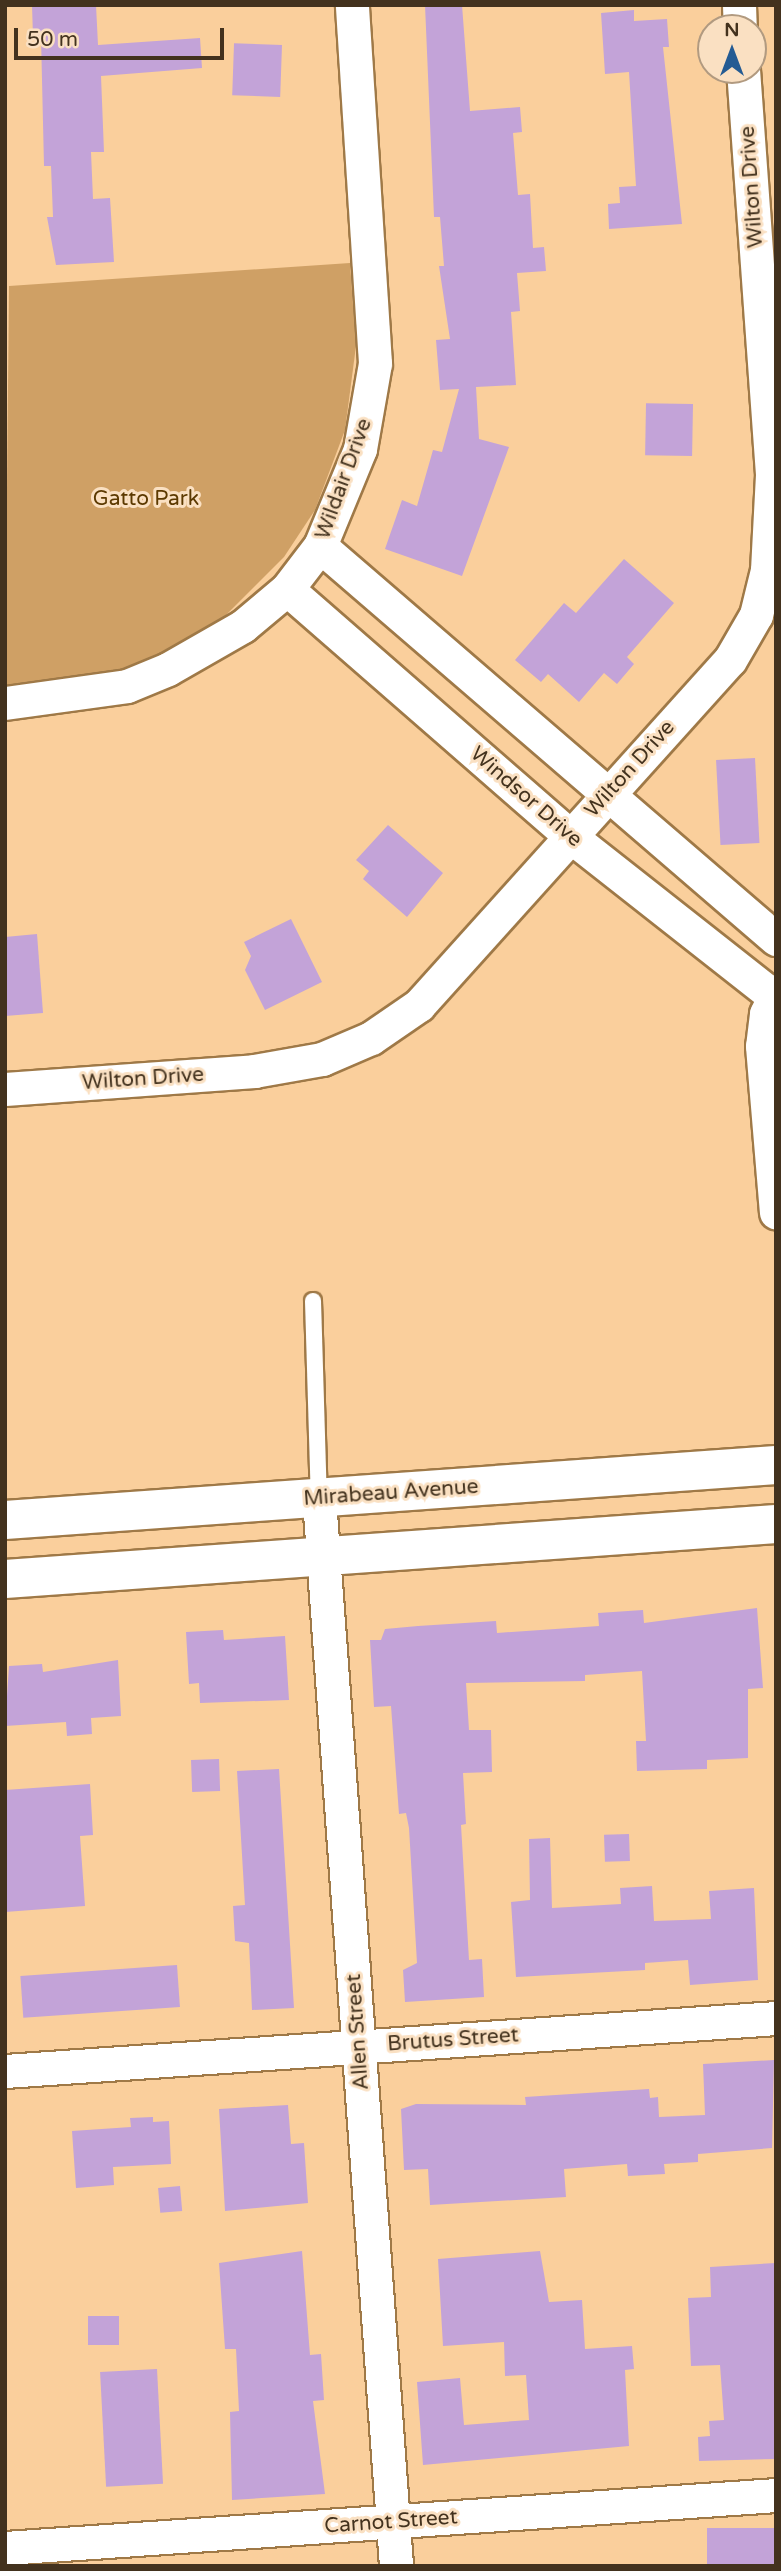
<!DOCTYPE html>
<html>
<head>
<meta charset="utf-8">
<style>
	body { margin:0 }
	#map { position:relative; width:781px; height:2571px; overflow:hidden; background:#facf9c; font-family:"Varela Round",sans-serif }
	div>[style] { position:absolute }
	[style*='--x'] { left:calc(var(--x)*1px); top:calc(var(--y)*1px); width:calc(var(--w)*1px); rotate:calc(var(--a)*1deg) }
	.green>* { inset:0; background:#cfa065 }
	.building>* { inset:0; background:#c3a3d8; transform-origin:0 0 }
	.roads { filter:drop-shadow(2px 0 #9f7947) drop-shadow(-2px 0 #9f7947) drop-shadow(0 2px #9f7947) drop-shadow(0 -2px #9f7947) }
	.lane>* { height:16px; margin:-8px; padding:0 8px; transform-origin:8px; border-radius:8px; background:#fff }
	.street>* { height:33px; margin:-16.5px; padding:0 16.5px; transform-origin:16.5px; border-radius:16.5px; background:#fff }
	.secondary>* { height:38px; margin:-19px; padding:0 19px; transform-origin:19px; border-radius:19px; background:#fff }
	span { translate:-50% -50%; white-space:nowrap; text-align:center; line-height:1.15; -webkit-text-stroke:6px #fae0c2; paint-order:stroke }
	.street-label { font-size:21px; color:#43321e }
	.park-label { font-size:21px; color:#5c3900 }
	.frame { position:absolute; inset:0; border:7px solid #43321e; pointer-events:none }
	.north { position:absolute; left:697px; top:14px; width:70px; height:70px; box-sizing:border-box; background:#fae0c2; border:2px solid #b19a80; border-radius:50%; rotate:0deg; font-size:19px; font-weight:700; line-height:28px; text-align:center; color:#43321e }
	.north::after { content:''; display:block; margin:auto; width:24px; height:32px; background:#245b93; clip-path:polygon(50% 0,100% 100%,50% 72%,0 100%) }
	.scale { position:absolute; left:14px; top:28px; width:210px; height:32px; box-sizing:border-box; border:4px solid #43321e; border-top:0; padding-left:9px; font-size:21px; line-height:24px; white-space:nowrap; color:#43321e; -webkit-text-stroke:5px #fae0c2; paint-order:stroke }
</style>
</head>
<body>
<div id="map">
	<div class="green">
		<div style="clip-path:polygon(350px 263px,356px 346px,345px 430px,315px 510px,284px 557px,224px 617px,177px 649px,124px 671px,5px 693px,9px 286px)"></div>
	</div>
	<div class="building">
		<div style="clip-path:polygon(32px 5px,96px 5px,98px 45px,200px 38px,202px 68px,101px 76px,104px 152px,91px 152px,93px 199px,110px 198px,114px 262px,56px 265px,47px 217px,53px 217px,51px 166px,44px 166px,41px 37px,33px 37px)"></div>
		<div style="clip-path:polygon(425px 5px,462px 5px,470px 111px,520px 107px,522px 132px,513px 133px,518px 195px,530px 194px,533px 248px,544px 247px,546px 271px,517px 273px,520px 311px,511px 312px,516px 385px,476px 387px,479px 439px,509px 447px,462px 576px,385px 549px,402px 500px,417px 506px,433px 450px,442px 452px,459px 389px,440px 390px,436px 340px,450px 339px,439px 266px,444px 266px,440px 217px,434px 217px)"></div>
		<div style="clip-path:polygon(634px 10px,634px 21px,667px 19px,669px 47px,663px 47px,682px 224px,609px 229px,608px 204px,620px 203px,619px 187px,636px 186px,629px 72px,605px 74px,601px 13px)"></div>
		<div style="left:282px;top:45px;width:52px;height:48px;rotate:92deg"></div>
		<div style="left:693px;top:404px;width:52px;height:47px;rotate:91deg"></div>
		<div style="clip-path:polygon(624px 559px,674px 603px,627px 657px,634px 664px,617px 684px,604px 673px,579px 702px,548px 674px,541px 682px,515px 660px,564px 603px,576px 613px)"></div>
		<div style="left:755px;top:758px;width:85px;height:39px;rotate:87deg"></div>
		<div style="clip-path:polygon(388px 825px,443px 873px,407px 917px,363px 879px,369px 871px,356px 860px)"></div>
		<div style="clip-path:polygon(291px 919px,322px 982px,265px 1010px,245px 970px,251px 956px,244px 942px)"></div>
		<div style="clip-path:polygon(37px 934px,43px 1013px,5px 1016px,5px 937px)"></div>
		<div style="clip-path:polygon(757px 1608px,763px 1688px,748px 1689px,748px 1758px,707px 1760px,707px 1769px,637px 1771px,636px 1741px,646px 1741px,642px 1671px,585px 1675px,585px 1681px,466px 1683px,469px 1730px,491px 1730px,492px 1772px,463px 1773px,466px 1824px,461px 1825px,469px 1960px,482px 1959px,484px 1997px,405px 2002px,403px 1970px,417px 1963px,409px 1828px,406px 1813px,399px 1814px,391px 1706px,374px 1707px,370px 1640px,381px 1640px,385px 1629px,418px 1626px,496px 1621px,497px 1633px,599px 1626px,598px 1613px,643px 1610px,644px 1623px)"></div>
		<div style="clip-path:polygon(223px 1630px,224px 1640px,285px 1636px,289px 1700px,200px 1703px,199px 1683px,189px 1684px,186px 1632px)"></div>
		<div style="clip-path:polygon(118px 1660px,121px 1716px,91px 1718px,92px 1734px,67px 1736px,66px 1722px,5px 1726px,9px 1666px,42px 1664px,43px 1672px)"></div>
		<div style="left:219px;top:1759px;width:32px;height:28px;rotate:88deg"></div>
		<div style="clip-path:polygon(279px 1769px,294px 2008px,252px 2010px,249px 1943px,235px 1941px,233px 1906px,245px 1905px,237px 1771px)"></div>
		<div style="clip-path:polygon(90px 1784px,93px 1835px,80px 1836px,85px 1906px,5px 1912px,5px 1790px)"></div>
		<div style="left:629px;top:1834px;width:27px;height:25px;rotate:88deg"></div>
		<div style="clip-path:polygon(550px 1838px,552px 1908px,621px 1904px,620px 1888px,652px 1886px,654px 1921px,711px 1919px,709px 1891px,754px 1888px,758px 1980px,690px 1985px,688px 1960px,645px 1963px,645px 1970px,516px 1977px,511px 1902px,530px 1900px,529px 1839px)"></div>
		<div style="left:177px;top:1965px;width:42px;height:157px;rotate:86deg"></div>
		<div style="clip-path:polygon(774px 2060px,772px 2148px,698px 2154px,698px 2162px,664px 2164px,665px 2174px,628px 2176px,627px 2164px,564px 2169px,566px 2197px,430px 2205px,428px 2169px,404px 2170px,401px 2109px,416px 2104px,526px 2105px,525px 2097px,649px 2089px,650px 2098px,658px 2097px,659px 2117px,705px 2115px,703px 2064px)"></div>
		<div style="clip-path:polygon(288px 2105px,291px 2144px,304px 2143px,308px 2203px,225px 2211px,219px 2109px)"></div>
		<div style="clip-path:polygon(153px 2117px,153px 2122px,169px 2121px,171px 2164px,113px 2167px,114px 2185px,76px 2188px,72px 2131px,131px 2127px,130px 2118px)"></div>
		<div style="left:180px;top:2186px;width:25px;height:22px;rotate:85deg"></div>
		<div style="clip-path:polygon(302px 2251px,310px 2355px,321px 2354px,324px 2400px,313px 2401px,325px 2494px,232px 2500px,230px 2412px,239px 2411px,236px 2349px,225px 2349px,219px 2263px)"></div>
		<div style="clip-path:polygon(540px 2251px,549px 2302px,582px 2300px,585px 2349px,632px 2346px,634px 2369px,625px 2370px,629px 2446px,423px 2465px,417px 2382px,460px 2378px,464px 2425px,529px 2420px,526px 2375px,505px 2376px,504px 2342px,443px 2346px,438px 2259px)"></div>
		<div style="clip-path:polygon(776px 2263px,776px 2459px,699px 2461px,698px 2437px,710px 2436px,709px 2421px,724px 2420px,720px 2365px,691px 2366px,688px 2298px,711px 2297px,710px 2267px)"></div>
		<div style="left:88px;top:2316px;width:31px;height:29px"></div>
		<div style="left:157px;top:2369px;width:115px;height:57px;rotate:87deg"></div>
		<div style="left:776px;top:2528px;width:37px;height:69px;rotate:90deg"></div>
	</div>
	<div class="roads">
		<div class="lane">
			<div style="--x:313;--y:1301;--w:197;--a:88.3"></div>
		</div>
		<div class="street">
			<div style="--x:739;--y:5;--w:23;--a:88"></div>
			<div style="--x:320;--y:546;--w:602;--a:40.76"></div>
			<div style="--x:287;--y:589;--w:376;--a:41.1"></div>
			<div style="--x:570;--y:836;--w:258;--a:38.2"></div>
			<div style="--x:5;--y:703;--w:123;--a:-7.9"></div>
			<div style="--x:127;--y:686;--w:44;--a:-22.5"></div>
			<div style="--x:168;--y:669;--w:86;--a:-29.8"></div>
			<div style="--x:243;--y:626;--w:57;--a:-40.1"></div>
			<div style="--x:287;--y:589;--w:54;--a:-52.5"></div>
			<div style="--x:320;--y:546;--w:105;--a:-67.6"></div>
			<div style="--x:360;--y:449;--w:87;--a:-80.1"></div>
			<div style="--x:375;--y:363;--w:359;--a:-93.7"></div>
			<div style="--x:776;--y:994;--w:22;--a:117"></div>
			<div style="--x:766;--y:1014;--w:32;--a:97"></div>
			<div style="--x:762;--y:1046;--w:167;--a:85.2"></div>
			<div style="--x:5;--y:1089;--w:250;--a:-4.1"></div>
			<div style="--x:254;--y:1071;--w:69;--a:-10"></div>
			<div style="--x:322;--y:1059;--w:53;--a:-23.2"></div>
			<div style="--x:371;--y:1038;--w:58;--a:-34.5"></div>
			<div style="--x:419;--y:1005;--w:464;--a:-48"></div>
			<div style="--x:730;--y:660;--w:52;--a:-60"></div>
			<div style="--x:756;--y:615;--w:46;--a:-76.3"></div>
			<div style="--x:767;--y:570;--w:96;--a:-87"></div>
			<div style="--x:772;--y:474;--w:405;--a:-94.1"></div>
			<div style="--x:319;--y:1499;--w:1070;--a:85.87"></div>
			<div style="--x:5;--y:2071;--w:773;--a:-3.93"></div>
			<div style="--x:5;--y:2548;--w:773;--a:-3.93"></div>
		</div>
		<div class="secondary">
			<div style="--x:5;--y:1520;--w:773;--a:-4.08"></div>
			<div style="--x:5;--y:1579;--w:773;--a:-4.08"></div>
		</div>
	</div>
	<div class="street-label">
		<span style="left:752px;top:187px;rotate:-94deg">Wilton Drive</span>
		<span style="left:344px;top:479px;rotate:-70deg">Wildair Drive</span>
		<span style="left:630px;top:769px;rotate:-48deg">Wilton Drive</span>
		<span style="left:526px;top:797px;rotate:41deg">Windsor Drive</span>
		<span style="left:143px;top:1079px;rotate:-4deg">Wilton Drive</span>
		<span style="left:391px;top:1493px;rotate:-4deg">Mirabeau Avenue</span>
		<span style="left:358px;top:2032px;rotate:-94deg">Allen Street</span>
		<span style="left:453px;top:2040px;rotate:-4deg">Brutus Street</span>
		<span style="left:391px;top:2522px;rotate:-4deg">Carnot Street</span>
	</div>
	<div class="park-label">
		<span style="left:146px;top:499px">Gatto Park</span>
	</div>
	<div class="frame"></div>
	<div class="north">N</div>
	<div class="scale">50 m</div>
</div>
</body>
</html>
